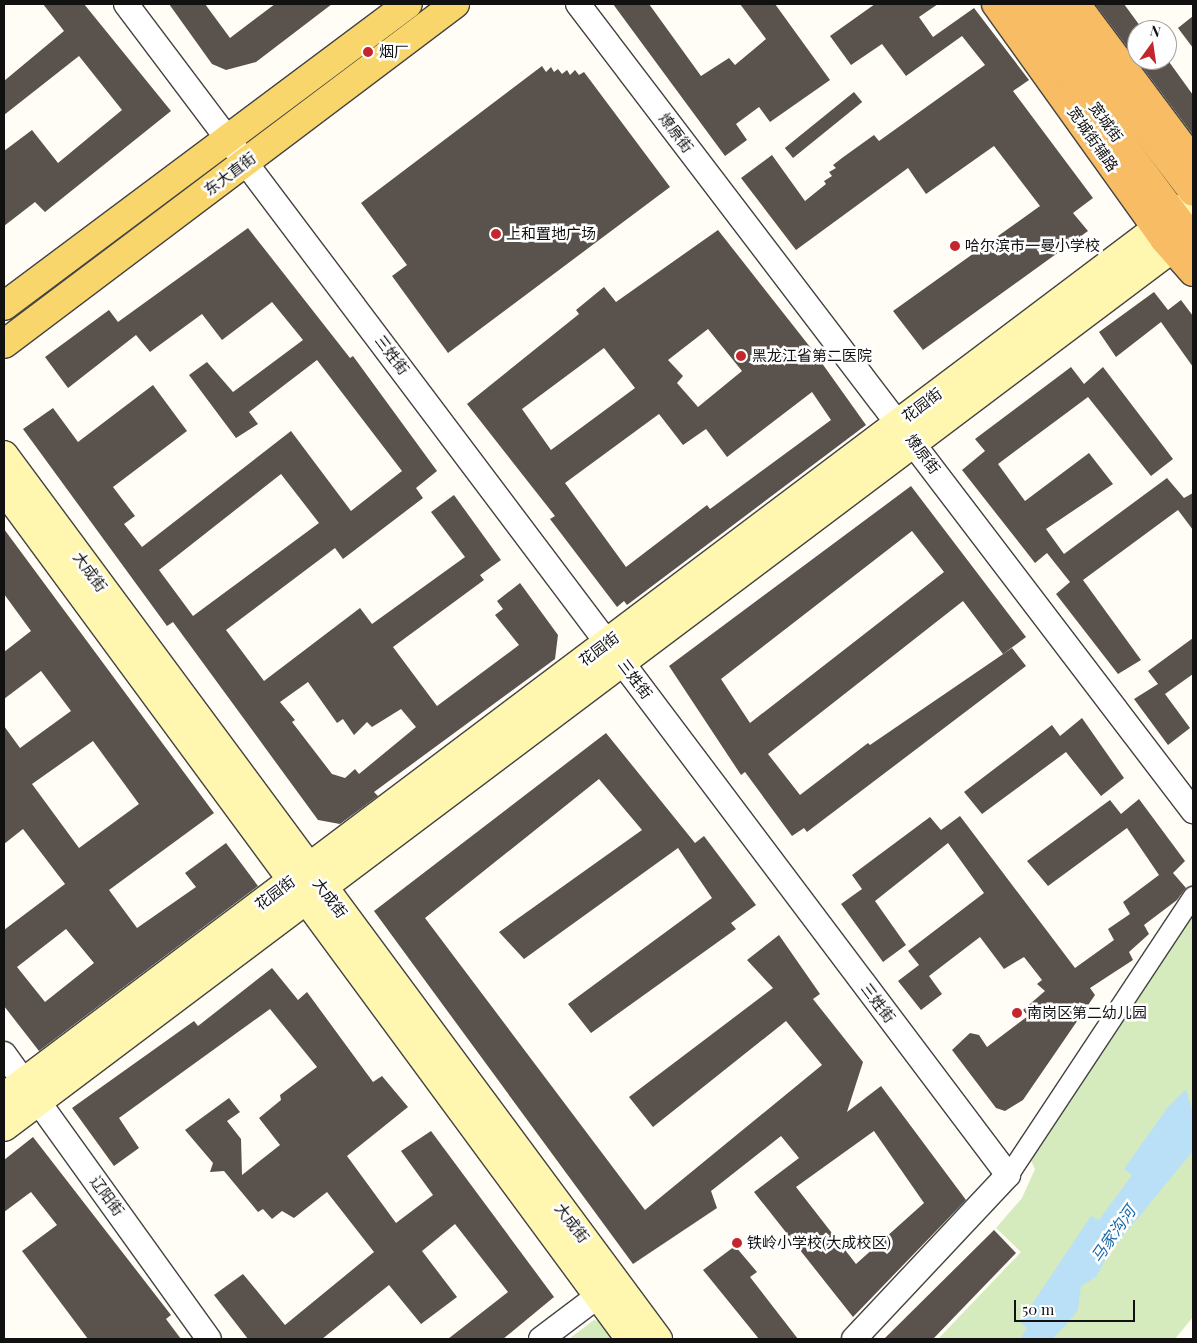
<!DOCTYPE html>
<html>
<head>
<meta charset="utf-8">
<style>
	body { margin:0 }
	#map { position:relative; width:1197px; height:1343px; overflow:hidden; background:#fffdf5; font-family:"Playfair Display","Noto Sans SC",serif }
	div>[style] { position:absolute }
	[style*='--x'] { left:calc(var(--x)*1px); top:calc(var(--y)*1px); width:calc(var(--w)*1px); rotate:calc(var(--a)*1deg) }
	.green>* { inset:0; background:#d5ebbd }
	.water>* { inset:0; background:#b9e0f7 }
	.building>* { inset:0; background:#5a524d; transform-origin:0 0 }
	.roads { filter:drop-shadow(1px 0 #444) drop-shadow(-1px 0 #444) drop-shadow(0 1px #444) drop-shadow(0 -1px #444) }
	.minor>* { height:19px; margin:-9.5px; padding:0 9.5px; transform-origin:9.5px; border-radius:9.5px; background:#fff }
	.tertiary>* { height:24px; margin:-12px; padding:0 12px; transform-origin:12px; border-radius:12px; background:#fff }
	.secondary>* { height:28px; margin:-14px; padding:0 14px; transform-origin:14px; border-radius:14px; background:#fff6b0 }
	.primary>* { height:28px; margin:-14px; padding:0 14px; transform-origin:14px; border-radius:14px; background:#f9d66b }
	.trunk>* { height:28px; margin:-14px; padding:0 14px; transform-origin:14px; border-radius:14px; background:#f7bc64 }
	.dots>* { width:14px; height:14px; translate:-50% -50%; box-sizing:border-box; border:2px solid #fff; border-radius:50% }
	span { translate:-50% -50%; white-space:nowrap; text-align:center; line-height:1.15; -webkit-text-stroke:5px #fff; paint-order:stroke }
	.poi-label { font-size:15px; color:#111 }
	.left { translate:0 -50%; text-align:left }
	.street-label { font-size:15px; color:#111 }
	.water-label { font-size:16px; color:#1768a6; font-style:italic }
	.frame { position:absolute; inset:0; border:5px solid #111; pointer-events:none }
	.north { position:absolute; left:1127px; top:20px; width:50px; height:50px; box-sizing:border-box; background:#fff; border:1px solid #a0a0a0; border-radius:50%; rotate:14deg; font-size:14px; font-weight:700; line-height:20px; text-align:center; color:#111 }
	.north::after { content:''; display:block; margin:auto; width:18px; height:22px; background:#c4262e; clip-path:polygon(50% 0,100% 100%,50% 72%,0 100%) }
	.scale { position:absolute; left:1014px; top:1300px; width:121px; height:22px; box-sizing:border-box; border:2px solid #111; border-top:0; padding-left:6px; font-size:15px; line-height:18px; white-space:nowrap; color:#111; -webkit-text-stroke:4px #fff; paint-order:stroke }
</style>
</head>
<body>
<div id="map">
	<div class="green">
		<div style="clip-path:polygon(1193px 913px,1193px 1317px,1175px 1339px,938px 1339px,1021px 1252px,996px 1228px,1022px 1198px,1035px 1169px,1020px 1138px,1176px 931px)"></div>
		<div style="clip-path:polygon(594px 1320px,614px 1325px,625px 1339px,569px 1339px)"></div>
	</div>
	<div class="water">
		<div style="clip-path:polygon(1186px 1089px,1193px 1114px,1193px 1151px,1109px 1253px,1096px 1277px,1081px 1286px,1078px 1310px,1067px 1324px,1052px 1339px,1020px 1339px,1027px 1328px,1020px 1322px,1091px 1216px,1099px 1220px,1132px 1175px,1124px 1169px,1167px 1108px)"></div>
	</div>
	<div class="building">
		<div style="clip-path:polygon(43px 4px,84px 4px,171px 111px,45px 212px,35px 202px,4px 226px,4px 151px,32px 130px,58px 163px,122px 110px,79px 56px,4px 115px,4px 81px,64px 31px)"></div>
		<div style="clip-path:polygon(169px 4px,205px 4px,230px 38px,275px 4px,332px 4px,256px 62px,226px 70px,212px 64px)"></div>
		<div style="clip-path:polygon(613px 4px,649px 4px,701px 76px,729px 58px,735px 65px,766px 39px,740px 4px,775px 4px,830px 80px,770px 122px,759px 107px,736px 124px,747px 140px,725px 156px)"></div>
		<div style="clip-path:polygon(875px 4px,938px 4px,919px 17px,933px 37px,974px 8px,1029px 80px,1013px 91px,1093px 198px,1073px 213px,1088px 231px,923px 350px,893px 311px,1040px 206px,994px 146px,926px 194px,908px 168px,796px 250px,741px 178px,772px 155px,805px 201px,826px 184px,824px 181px,832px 176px,829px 172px,836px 168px,833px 165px,842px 158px,874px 135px,879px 141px,985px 65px,962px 36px,906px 76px,882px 44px,851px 65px,830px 36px)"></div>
		<div style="clip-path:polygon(1095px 4px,1124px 4px,1143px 30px,1137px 30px,1137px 60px)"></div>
		<div style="clip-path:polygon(1193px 16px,1193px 48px,1178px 28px)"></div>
		<div style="clip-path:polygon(1167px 59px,1193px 95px,1193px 135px,1137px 60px,1165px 60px,1167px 63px)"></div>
		<div style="clip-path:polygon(542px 66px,546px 72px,551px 67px,554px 72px,558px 69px,562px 74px,567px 70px,570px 75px,575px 70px,579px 75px,584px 72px,670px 187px,448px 353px,392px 276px,407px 265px,361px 203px)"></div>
		<div style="left:854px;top:92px;width:13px;height:89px;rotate:51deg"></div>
		<div style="clip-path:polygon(evenodd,248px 228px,350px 358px,353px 356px,437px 471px,416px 488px,423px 498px,343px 559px,335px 548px,226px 630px,264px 681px,360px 608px,372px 624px,465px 557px,431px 512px,454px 495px,501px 560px,480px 575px,484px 580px,393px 647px,437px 706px,519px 645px,495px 615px,503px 609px,497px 601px,520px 583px,558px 635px,555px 659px,374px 792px,378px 796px,340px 824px,318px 820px,173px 622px,167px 626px,23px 429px,53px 408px,78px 442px,153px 385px,187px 431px,113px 487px,135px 516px,124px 524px,142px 547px,291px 431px,351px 511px,402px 471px,317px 360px,249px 412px,258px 424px,236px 438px,189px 375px,207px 362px,233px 392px,303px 340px,272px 302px,222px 340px,202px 314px,150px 352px,136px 335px,68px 388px,45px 357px,109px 310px,118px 322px,248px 228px,281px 474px,319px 523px,193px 616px,159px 570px,281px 474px,248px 228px,308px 682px,337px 723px,343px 719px,354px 735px,367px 722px,372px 727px,401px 709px,416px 727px,359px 774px,355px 769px,345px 778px,332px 774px,292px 722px,295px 720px,280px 702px,308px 682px)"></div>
		<div style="clip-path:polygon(evenodd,718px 230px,814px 352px,866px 425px,627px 605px,624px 601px,617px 607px,550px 519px,555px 516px,467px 404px,579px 314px,576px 310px,604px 287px,616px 302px,718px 230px,708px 329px,742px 371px,698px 407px,677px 383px,683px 376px,668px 360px,708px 329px,718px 230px,604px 348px,635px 388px,551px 450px,522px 409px,604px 348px,718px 230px,812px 392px,831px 420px,710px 509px,707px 505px,626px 567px,565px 483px,659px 414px,683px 445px,706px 429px,727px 457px,812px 392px)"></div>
		<div style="clip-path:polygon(1154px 292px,1168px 310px,1181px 300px,1193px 316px,1193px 367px,1161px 322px,1116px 357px,1099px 332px)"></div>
		<div style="clip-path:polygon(1071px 367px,1084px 384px,1103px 367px,1173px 459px,1151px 476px,1088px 397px,998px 464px,1025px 501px,1089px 453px,1113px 484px,1046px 529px,1064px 554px,1167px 478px,1184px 498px,1193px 493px,1193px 530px,1178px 510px,1083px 580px,1141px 660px,1118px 674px,1056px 594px,1070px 582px,1047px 553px,1035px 563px,962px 470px,985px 451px,975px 439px)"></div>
		<div style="clip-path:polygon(evenodd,911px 486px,1026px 637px,1003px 654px,963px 601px,768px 754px,800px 795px,868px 743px,870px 745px,1012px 648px,1026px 666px,807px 832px,804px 828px,792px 836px,745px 772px,741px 775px,669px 666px,911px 486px,912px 531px,944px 572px,750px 723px,721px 679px,912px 531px)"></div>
		<div style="clip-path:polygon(evenodd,4px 529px,214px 813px,109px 890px,137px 928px,196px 887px,185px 873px,226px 843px,258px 886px,39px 1051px,4px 1006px,4px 930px,65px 884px,23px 829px,4px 844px,4px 726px,20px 748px,71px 711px,41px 671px,4px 699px,4px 652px,31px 631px,4px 594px,4px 529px,93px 741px,139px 804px,79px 848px,32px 784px,93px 741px,4px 529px,66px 929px,94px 963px,45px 1002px,17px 967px,66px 929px)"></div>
		<div style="clip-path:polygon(1193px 638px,1193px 674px,1165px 694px,1190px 728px,1168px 745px,1134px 699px,1158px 684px,1148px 671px)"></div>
		<div style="clip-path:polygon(1082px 718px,1124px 778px,1101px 796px,1066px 752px,982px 814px,964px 792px,1052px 725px,1060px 736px)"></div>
		<div style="clip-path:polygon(evenodd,606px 733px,695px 843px,704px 836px,756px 905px,731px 923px,736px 929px,591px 1033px,568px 1004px,712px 898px,678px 848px,524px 959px,499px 932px,642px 830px,599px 779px,425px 918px,645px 1210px,822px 1065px,786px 1021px,653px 1127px,629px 1097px,773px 988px,747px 960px,779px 935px,820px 994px,813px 999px,863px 1062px,847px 1112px,881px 1086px,966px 1200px,853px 1317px,754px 1192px,799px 1158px,781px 1136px,711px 1191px,717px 1208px,633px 1264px,374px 911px,606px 733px,874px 1131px,924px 1203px,856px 1264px,796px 1187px,874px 1131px)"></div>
		<div style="clip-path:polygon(1139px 799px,1185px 861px,1173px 873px,1186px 888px,1177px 900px,1144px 925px,1149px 934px,1129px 952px,1133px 960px,1090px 988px,1095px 995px,1023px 1100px,1005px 1111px,996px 1108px,952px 1050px,970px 1033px,979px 1035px,987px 1047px,1028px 1016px,1023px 1010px,1045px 991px,1037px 984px,1042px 980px,1024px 957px,1004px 969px,980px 937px,929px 976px,942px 994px,921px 1010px,898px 981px,919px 965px,908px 951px,984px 893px,948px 843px,875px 901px,906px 945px,883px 962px,841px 904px,862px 889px,852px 875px,930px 817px,941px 830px,960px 816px,1075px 968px,1114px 940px,1108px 929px,1130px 914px,1123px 902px,1159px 875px,1127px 828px,1048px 886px,1027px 861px,1110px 800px,1121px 814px)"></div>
		<div style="clip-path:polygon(272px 968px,298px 1000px,307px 992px,373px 1082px,382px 1076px,408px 1107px,347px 1156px,396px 1223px,433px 1195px,401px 1151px,431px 1131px,554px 1297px,503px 1339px,448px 1339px,508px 1292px,455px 1224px,422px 1251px,457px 1297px,421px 1324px,389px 1285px,322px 1339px,248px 1339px,214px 1295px,243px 1274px,285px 1325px,374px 1252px,327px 1192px,294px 1218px,282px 1211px,272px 1219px,263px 1209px,258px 1212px,224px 1171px,210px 1172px,213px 1163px,185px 1130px,229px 1098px,240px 1112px,227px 1121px,241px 1139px,242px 1175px,280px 1145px,259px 1118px,281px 1100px,280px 1095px,317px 1067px,270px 1009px,119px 1118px,139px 1148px,114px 1166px,72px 1108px,194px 1021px,198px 1026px)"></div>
		<div style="clip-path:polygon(33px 1137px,171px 1315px,166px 1319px,181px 1339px,88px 1339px,22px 1251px,57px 1225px,31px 1192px,4px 1212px,4px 1160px)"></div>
		<div style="clip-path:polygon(994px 1230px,1016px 1253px,933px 1339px,884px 1339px)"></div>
		<div style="clip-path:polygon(735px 1246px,757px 1272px,750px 1277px,798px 1339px,759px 1339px,703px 1270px)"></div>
	</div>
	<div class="roads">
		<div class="minor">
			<div style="--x:1008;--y:1175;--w:335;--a:-56.5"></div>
		</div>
		<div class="tertiary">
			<div style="--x:126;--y:4;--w:1466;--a:53.01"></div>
			<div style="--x:1008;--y:1175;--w:225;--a:133.2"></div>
			<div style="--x:578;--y:4;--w:1015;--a:52.69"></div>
			<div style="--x:4;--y:1054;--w:351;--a:54.3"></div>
			<div style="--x:541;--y:1339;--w:71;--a:-37"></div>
		</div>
		<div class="secondary">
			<div style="--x:4;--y:455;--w:1100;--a:53.51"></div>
			<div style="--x:4;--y:489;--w:1056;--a:53.63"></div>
			<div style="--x:4;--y:1097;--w:1489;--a:-37"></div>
			<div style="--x:4;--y:1127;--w:1485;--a:-36.95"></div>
		</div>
		<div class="primary">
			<div style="--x:4;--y:306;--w:504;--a:-36.78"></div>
			<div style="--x:4;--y:344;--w:565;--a:-37.01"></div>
		</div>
		<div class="trunk">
			<div style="--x:996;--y:4;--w:289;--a:54.4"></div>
			<div style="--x:1164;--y:239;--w:44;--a:48.7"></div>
			<div style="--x:1019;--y:4;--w:293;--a:53.6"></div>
			<div style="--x:1050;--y:4;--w:236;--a:52.7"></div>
			<div style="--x:1076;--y:4;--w:187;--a:53.3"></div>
		</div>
	</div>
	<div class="dots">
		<div style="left:368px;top:52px;background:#c4262e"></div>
		<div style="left:496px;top:234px;background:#c4262e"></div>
		<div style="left:955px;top:246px;background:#c4262e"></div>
		<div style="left:741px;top:356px;background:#c4262e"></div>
		<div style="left:1017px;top:1013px;background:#c4262e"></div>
		<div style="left:737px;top:1243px;background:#c4262e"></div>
	</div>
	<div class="poi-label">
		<span class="left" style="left:379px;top:52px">烟厂</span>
		<span class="left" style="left:506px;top:234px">上和置地广场</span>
		<span class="left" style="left:965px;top:246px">哈尔滨市一曼小学校</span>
		<span class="left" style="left:752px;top:356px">黑龙江省第二医院</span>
		<span class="left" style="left:1027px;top:1013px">南岗区第二幼儿园</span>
		<span class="left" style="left:747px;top:1243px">铁岭小学校(大成校区)</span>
	</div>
	<div class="street-label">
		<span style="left:1106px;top:122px;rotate:54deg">宽城街</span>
		<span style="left:676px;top:133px;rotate:53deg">燎原街</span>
		<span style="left:1093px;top:139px;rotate:55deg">宽城街辅路</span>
		<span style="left:230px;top:174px;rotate:-37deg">东大直街</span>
		<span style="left:392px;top:355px;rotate:53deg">三姓街</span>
		<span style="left:922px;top:405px;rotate:-37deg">花园街</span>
		<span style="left:923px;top:454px;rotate:53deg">燎原街</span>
		<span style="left:90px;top:572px;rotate:54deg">大成街</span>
		<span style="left:599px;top:649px;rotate:-37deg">花园街</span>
		<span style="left:635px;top:679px;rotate:53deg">三姓街</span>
		<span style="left:275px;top:893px;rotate:-37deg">花园街</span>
		<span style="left:330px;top:898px;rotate:53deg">大成街</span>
		<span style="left:878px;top:1003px;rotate:53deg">三姓街</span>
		<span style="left:107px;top:1196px;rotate:54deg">辽阳街</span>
		<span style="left:572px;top:1223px;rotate:53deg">大成街</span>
	</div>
	<div class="water-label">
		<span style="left:1113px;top:1234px;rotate:-55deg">马家沟河</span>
	</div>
	<div class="frame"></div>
	<div class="north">N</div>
	<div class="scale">50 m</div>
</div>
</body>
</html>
